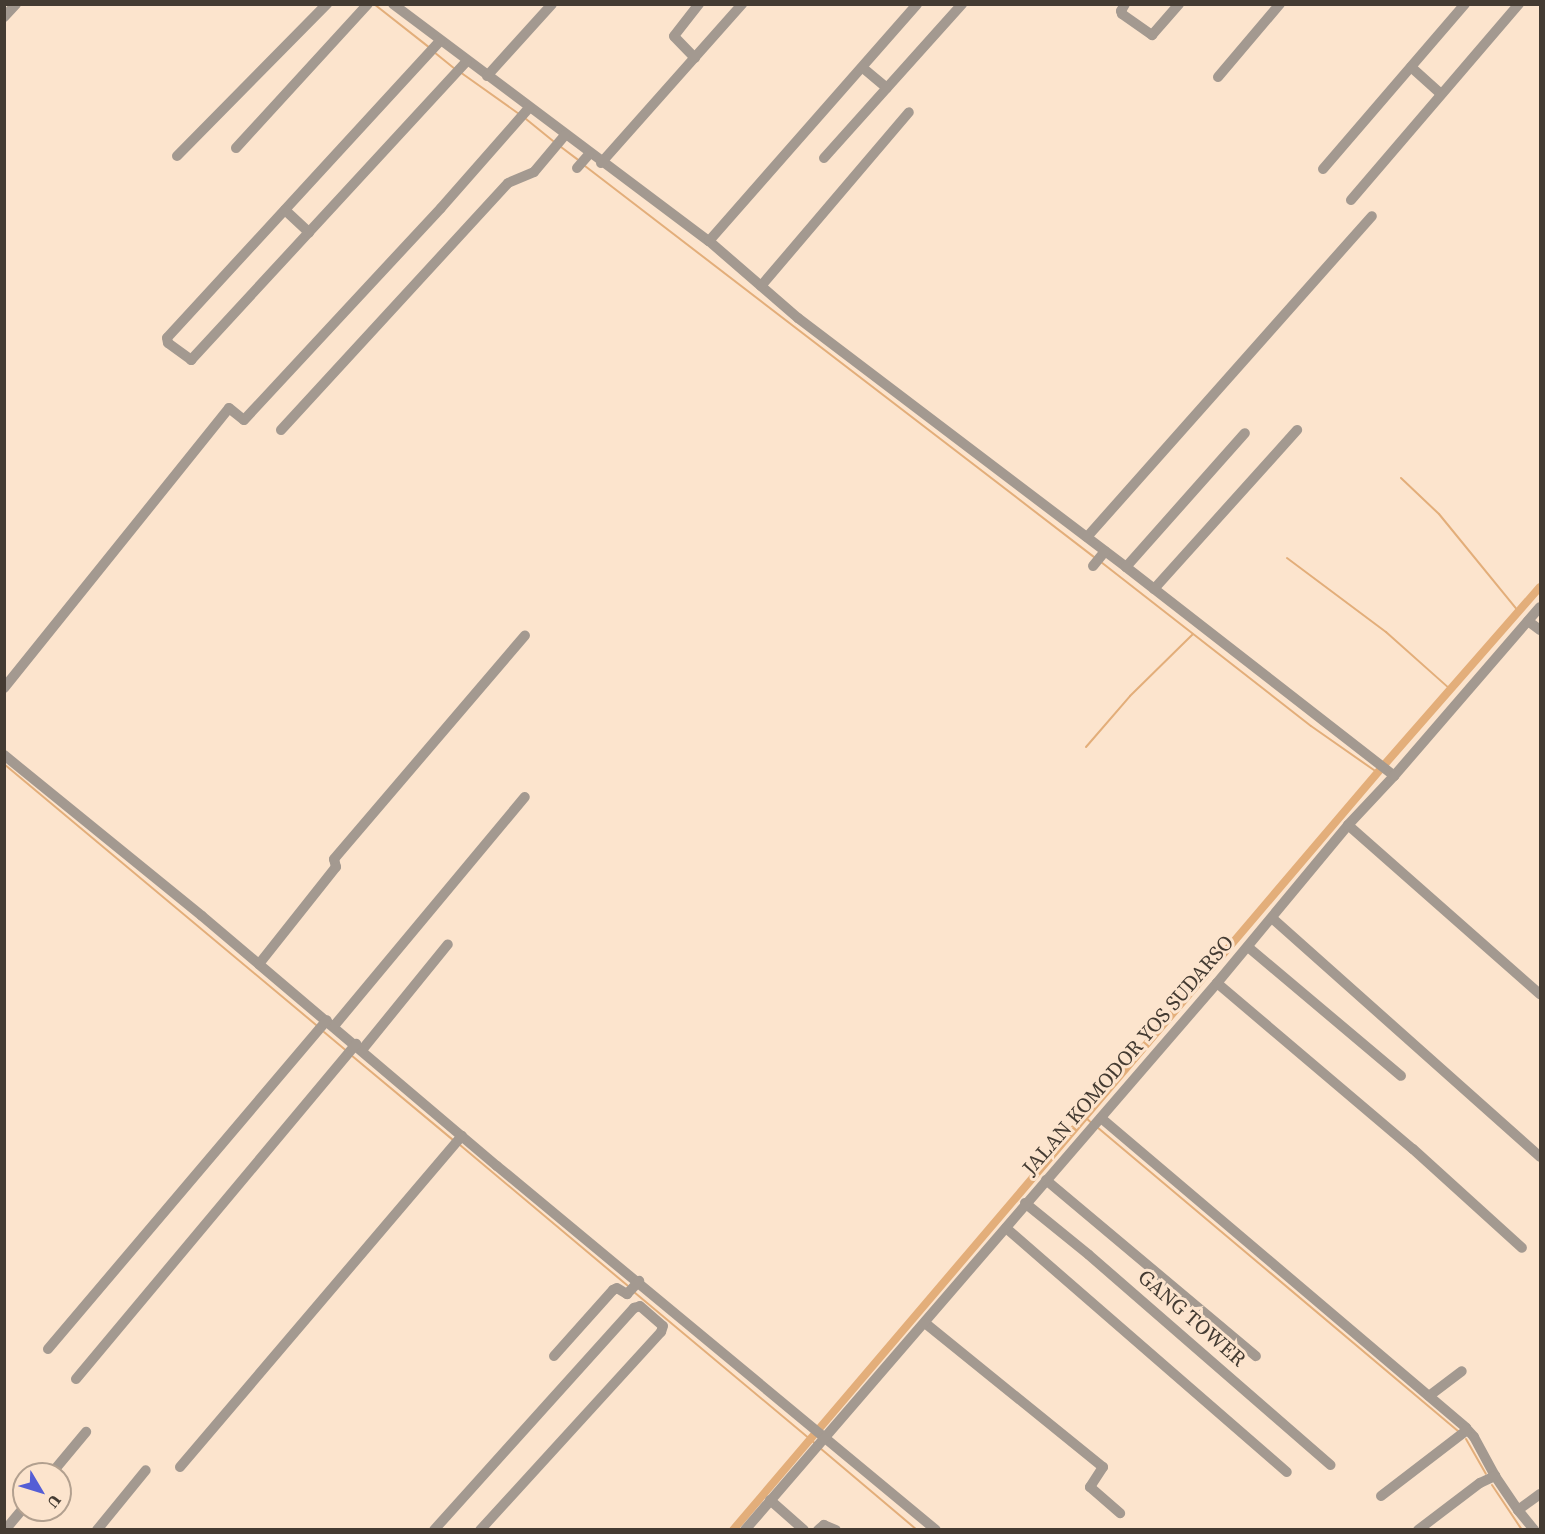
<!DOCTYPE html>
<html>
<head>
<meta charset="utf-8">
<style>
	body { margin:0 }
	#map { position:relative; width:1545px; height:1534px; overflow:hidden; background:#fce4cd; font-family:"Source Serif 4",serif }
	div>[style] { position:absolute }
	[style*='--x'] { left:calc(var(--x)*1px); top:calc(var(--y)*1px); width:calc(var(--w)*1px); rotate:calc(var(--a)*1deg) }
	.stream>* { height:2px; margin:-1px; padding:0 1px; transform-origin:1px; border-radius:1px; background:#e3ae7a }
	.canal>* { height:8px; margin:-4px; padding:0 4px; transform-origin:4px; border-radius:4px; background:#e3ae7a }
	.minor>* { height:10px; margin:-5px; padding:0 5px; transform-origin:5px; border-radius:5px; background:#a39990 }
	span { translate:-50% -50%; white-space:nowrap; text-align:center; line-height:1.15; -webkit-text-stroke:6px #fce4cd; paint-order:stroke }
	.street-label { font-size:21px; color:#443b32 }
	.frame { position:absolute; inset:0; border:6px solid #443b32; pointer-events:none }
	.north { position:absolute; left:12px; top:1462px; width:60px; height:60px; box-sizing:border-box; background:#fce4cd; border:2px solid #b2a08f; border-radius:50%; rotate:128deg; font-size:16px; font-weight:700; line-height:24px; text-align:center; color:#443b32 }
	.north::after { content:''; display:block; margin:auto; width:21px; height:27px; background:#555ed5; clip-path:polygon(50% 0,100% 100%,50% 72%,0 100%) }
</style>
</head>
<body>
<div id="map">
	<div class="stream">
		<div style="--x:374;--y:4;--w:71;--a:38.2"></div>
		<div style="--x:434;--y:52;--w:27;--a:39"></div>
		<div style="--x:460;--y:72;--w:72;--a:35.4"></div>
		<div style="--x:526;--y:119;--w:36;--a:39"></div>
		<div style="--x:561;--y:147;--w:21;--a:37"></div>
		<div style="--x:585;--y:166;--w:642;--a:37.53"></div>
		<div style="--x:1401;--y:478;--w:52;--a:43.5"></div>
		<div style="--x:1439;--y:514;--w:127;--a:50.8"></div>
		<div style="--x:1287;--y:558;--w:124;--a:36.8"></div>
		<div style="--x:1386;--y:632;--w:87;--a:41.7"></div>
		<div style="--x:1101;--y:562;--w:266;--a:38"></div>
		<div style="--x:1311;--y:726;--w:82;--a:35"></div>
		<div style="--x:1086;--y:747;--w:67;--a:-49.2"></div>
		<div style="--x:1130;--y:696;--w:88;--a:-44.5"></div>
		<div style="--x:4;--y:764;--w:408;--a:39.9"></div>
		<div style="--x:324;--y:1032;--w:30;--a:40"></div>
		<div style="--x:351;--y:1055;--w:133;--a:39.8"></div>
		<div style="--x:1086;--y:1118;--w:9;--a:41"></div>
		<div style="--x:1097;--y:1127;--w:473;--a:40.1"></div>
		<div style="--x:460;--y:1145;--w:219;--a:40"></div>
		<div style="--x:634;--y:1292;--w:237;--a:39.9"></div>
		<div style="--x:1466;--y:1439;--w:40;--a:60.3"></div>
		<div style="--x:820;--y:1448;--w:127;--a:40.2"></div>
		<div style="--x:1492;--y:1485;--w:54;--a:56.3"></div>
	</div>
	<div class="canal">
		<div style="--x:733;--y:1530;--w:1006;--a:-49.6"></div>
		<div style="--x:1385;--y:764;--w:235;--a:-48.8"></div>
	</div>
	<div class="minor">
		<div style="--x:393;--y:4;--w:395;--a:36.9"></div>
		<div style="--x:709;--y:241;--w:118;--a:40.9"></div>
		<div style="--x:798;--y:318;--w:412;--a:37.2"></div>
		<div style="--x:1126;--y:567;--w:340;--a:37.9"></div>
		<div style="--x:1125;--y:4;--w:8;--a:120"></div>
		<div style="--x:1121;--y:11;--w:3;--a:72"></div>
		<div style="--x:1122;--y:14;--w:37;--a:35"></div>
		<div style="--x:1152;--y:35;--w:41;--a:-48.9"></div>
		<div style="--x:4;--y:17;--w:18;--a:-47"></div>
		<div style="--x:440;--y:41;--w:403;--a:132.6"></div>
		<div style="--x:167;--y:338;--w:5;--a:79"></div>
		<div style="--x:168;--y:343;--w:29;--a:36"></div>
		<div style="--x:191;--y:360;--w:407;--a:-47.3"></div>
		<div style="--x:695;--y:58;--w:30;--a:-134"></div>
		<div style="--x:674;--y:36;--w:41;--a:-52"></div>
		<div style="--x:1411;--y:67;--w:40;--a:42"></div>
		<div style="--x:863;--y:68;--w:31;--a:40"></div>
		<div style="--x:487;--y:76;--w:97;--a:-47.9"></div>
		<div style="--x:1218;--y:77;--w:96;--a:-49.7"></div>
		<div style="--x:236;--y:148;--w:195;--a:-47.5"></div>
		<div style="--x:177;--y:156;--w:214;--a:-45.4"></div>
		<div style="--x:824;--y:158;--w:207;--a:-48.1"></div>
		<div style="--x:601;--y:163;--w:213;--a:-48.4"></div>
		<div style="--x:577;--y:168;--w:18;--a:-49"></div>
		<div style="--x:1323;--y:169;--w:218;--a:-49.3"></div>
		<div style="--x:1351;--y:200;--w:258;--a:-49.4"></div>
		<div style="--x:285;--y:210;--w:33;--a:43"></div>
		<div style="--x:709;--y:241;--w:315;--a:-48.7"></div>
		<div style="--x:761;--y:286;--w:228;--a:-49.6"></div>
		<div style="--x:281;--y:430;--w:335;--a:-47.4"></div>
		<div style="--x:508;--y:183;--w:28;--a:-23"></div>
		<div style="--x:534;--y:172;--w:48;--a:-50"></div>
		<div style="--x:1087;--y:537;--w:429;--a:-48.4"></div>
		<div style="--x:1093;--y:566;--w:19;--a:-51"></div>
		<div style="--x:1126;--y:567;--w:179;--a:-48.4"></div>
		<div style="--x:1154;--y:589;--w:214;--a:-48"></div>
		<div style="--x:1528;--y:621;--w:15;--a:37"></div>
		<div style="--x:4;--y:688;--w:359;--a:-51.2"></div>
		<div style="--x:229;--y:408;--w:19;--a:39"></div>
		<div style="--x:244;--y:420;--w:289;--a:-47.1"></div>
		<div style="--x:441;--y:208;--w:133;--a:-48.7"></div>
		<div style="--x:4;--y:755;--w:255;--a:39.1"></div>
		<div style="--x:202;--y:916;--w:387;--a:40.3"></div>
		<div style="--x:497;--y:1166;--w:570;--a:39.66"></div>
		<div style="--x:1348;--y:825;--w:256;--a:41.4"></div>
		<div style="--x:1272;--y:918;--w:359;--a:41.7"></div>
		<div style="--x:1248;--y:947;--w:200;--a:40.1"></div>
		<div style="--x:259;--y:964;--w:124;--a:-51.6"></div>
		<div style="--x:336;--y:867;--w:8;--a:-104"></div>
		<div style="--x:334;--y:859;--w:294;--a:-49.5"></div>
		<div style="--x:1217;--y:983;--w:257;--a:40.3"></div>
		<div style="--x:1413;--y:1149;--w:147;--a:42.2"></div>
		<div style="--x:334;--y:1026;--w:298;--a:-50.2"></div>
		<div style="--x:362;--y:1050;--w:136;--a:-50.9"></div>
		<div style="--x:1101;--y:1118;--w:479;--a:40.3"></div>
		<div style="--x:1466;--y:1428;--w:12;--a:48"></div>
		<div style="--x:1474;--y:1437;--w:44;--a:61.7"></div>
		<div style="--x:1495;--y:1476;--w:41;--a:55.9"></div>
		<div style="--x:1518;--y:1510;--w:26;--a:51"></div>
		<div style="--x:1046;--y:1180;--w:274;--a:40"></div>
		<div style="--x:1025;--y:1203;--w:82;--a:39.1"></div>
		<div style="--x:1089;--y:1255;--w:320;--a:41"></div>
		<div style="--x:1006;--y:1228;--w:372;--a:41"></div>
		<div style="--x:925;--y:1323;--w:229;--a:39"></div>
		<div style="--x:1103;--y:1467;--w:24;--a:123"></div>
		<div style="--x:1090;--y:1487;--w:40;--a:41"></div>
		<div style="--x:48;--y:1349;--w:431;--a:-49.7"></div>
		<div style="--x:554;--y:1356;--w:89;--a:-48.2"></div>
		<div style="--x:613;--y:1290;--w:4;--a:-27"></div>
		<div style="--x:617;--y:1288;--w:12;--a:31"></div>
		<div style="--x:627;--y:1294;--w:18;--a:-47"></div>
		<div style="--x:76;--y:1379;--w:437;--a:-50.1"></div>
		<div style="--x:1429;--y:1396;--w:41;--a:-37.1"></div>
		<div style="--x:180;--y:1467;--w:435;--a:-49.6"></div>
		<div style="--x:51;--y:1474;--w:55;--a:-50.2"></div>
		<div style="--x:1381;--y:1496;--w:108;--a:-37.5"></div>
		<div style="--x:770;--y:1500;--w:45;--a:41.4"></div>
		<div style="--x:1518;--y:1510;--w:27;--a:-36"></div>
		<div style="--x:5;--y:1530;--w:30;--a:-50"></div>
		<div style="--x:97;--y:1530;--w:77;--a:-50.8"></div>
		<div style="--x:434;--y:1530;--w:299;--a:-48"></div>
		<div style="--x:634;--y:1308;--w:6;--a:-18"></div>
		<div style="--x:640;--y:1306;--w:30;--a:41"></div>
		<div style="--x:663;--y:1326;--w:6;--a:108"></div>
		<div style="--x:661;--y:1332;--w:268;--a:132.4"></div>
		<div style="--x:745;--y:1530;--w:722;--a:-49.21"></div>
		<div style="--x:1217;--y:983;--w:205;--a:-50.3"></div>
		<div style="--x:1348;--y:825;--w:67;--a:-46.8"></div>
		<div style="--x:1394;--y:776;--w:223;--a:-49.2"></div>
		<div style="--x:818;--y:1530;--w:8;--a:-40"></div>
		<div style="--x:824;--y:1525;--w:13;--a:23"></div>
		<div style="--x:1418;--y:1530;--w:78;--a:-37.2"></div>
		<div style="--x:1480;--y:1483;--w:17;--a:-25"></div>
	</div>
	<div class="street-label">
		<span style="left:1128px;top:1055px;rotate:-49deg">JALAN KOMODOR YOS SUDARSO</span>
		<span style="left:1192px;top:1318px;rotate:41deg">GANG TOWER</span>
	</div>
	<div class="frame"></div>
	<div class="north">U</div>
</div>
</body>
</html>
